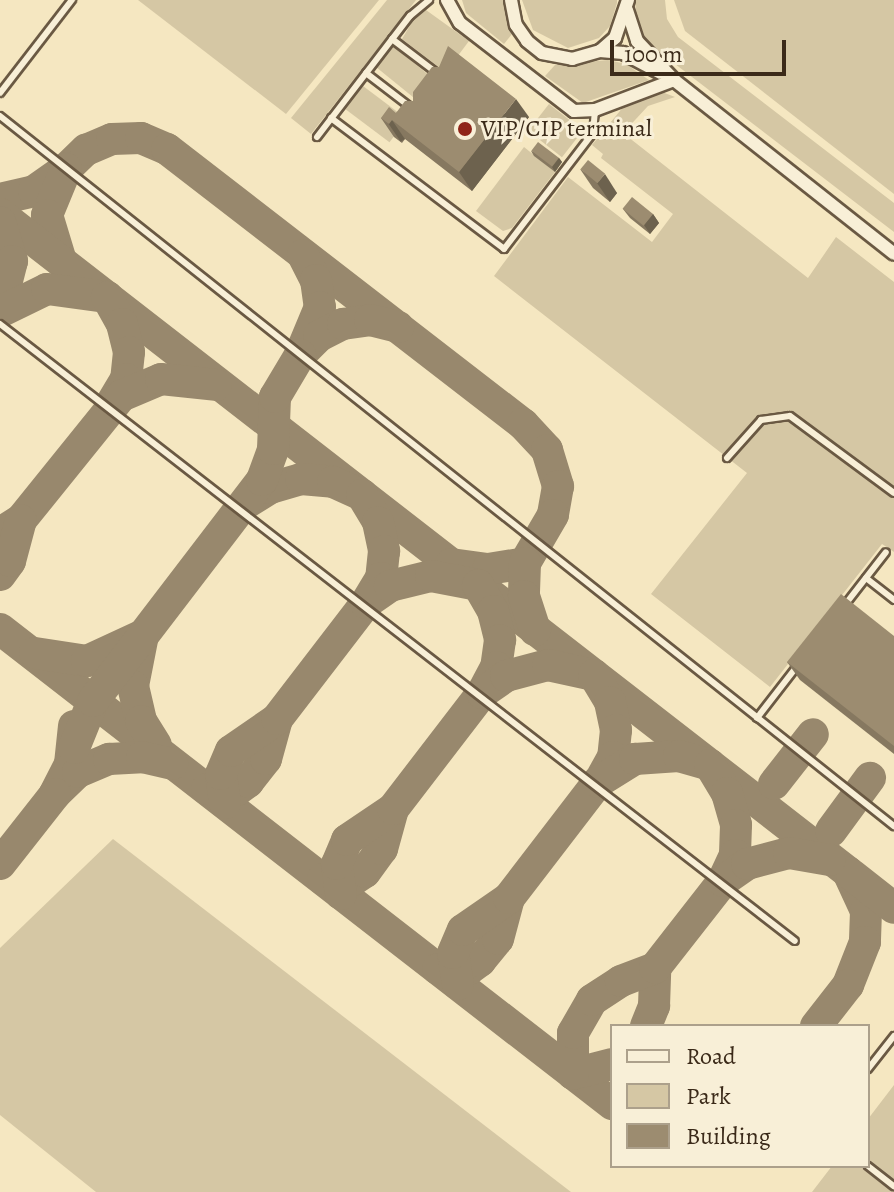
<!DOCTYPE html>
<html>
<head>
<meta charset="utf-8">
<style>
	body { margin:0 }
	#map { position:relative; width:894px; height:1192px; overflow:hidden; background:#f5e7c1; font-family:Alegreya,serif }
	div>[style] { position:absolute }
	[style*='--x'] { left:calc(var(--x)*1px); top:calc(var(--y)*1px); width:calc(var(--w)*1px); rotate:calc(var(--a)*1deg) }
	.green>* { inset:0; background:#d5c7a4; transform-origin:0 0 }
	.taxiway>* { height:32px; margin:-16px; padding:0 16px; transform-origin:16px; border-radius:16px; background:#98886d }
	.roads { filter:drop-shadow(2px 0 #6a5943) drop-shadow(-2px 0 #6a5943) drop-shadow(0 2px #6a5943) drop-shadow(0 -2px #6a5943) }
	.lane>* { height:6px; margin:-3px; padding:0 3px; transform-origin:3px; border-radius:3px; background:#f8efd7 }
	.street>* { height:12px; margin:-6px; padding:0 6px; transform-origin:6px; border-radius:6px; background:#f8efd7 }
	.wall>* { inset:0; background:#867860 }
	.shaded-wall>* { inset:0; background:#6d624e; transform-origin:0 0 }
	.building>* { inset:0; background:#9c8c70; transform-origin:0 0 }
	.dots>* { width:22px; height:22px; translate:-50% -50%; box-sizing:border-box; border:4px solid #f8efd7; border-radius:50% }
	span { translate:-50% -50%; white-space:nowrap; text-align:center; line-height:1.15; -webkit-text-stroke:6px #f8efd7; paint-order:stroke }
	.poi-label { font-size:24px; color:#3b2a19 }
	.left { translate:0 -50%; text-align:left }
	.legend { position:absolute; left:610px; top:1024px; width:260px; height:144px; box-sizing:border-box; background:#f8efd7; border:2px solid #aca08b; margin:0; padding:10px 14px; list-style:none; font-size:24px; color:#3b2a19 }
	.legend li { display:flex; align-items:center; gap:16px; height:40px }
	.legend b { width:40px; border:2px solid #aca08b }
	.scale { position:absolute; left:610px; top:40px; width:176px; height:36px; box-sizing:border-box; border:4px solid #3b2a19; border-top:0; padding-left:10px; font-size:24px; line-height:28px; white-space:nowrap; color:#3b2a19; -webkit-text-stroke:6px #f8efd7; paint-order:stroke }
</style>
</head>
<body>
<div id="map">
	<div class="green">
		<div style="clip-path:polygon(138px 0,379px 0,286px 114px)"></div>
		<div style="clip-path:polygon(387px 0,416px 0,311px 134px,291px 118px)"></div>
		<div style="clip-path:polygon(462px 0,503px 0,512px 34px,504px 44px,466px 13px)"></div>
		<div style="clip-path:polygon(522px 0,617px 0,617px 3px,610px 26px,599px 38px,568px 48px,533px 30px)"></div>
		<div style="clip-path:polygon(635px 0,665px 0,667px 19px,678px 37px,894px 203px,894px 232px,649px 44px,637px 26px)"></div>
		<div style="clip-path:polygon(674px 0,894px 0,894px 194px,685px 31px)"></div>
		<div style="clip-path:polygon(426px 10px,469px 41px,451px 65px,452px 77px,402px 39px,418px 12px)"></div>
		<div style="left:393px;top:46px;width:63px;height:27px;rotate:39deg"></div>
		<div style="clip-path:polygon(608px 60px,626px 64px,649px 80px,583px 103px,545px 76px,555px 65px)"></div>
		<div style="left:363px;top:86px;width:55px;height:29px;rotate:37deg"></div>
		<div style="clip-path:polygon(662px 92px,675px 97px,648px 106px,623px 133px,808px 278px,836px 237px,894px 282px,894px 552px,882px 544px,770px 687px,651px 594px,747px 473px,494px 276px,568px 177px,652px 242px,673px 214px,601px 158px,603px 154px,592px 145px,624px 106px)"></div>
		<div style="left:549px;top:104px;width:43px;height:34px;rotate:38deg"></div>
		<div style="clip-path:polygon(524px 147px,555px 172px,512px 228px,503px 231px,476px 211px)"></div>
		<div style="clip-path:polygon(113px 839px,571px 1192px,96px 1192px,0 1115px,0 948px)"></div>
		<div style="clip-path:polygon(894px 1085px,894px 1192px,812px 1192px,832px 1166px,868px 1166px,868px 1119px)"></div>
	</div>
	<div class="taxiway">
		<div style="--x:66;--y:169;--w:28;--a:-44"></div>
		<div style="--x:86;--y:150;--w:28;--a:-23"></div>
		<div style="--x:112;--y:139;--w:29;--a:-2"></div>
		<div style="--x:141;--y:138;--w:28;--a:23"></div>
		<div style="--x:167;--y:149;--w:450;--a:37.7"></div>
		<div style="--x:523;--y:424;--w:35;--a:47"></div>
		<div style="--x:547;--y:450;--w:38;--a:73"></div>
		<div style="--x:558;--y:486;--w:29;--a:100"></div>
		<div style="--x:553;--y:515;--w:56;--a:120.3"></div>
		<div style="--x:0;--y:199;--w:35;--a:-13"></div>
		<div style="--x:34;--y:191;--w:39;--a:-35"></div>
		<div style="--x:66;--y:169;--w:50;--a:112.4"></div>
		<div style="--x:47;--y:215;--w:48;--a:73.1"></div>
		<div style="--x:0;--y:214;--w:1073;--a:37.81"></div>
		<div style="--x:848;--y:872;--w:43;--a:65.2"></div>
		<div style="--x:866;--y:911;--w:31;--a:92"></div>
		<div style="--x:865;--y:942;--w:46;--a:111.6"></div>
		<div style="--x:848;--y:985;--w:52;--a:128"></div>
		<div style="--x:0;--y:222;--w:41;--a:72.9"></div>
		<div style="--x:12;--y:261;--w:49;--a:104.3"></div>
		<div style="--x:303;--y:255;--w:28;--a:63"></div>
		<div style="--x:316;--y:280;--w:27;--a:82"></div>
		<div style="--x:320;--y:307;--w:52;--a:112.6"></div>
		<div style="--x:300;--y:355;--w:27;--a:-45"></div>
		<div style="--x:319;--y:336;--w:27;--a:-27"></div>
		<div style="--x:343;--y:324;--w:27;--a:-8"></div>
		<div style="--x:370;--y:320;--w:29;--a:14"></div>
		<div style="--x:0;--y:312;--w:52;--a:-26.1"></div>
		<div style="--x:47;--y:289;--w:61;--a:7.6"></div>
		<div style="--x:107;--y:297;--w:31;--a:61"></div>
		<div style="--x:122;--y:324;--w:29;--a:76"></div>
		<div style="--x:129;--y:352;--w:27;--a:96"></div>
		<div style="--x:126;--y:379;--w:27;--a:121"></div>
		<div style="--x:248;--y:502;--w:26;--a:-32"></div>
		<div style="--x:270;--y:488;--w:32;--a:-16"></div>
		<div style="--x:301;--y:479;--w:32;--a:5"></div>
		<div style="--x:333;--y:482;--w:32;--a:24"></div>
		<div style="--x:362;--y:495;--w:31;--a:59"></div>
		<div style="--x:378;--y:522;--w:30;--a:78"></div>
		<div style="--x:384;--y:551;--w:27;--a:96"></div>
		<div style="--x:381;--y:578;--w:29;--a:121"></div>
		<div style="--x:0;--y:533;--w:25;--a:-32"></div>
		<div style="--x:21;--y:520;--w:159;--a:-51.1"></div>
		<div style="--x:121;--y:396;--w:43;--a:-23"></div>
		<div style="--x:161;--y:379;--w:55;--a:6.2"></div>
		<div style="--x:451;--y:564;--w:37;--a:8"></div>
		<div style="--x:488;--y:569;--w:37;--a:-9"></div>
		<div style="--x:525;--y:563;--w:33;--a:92"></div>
		<div style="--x:524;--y:596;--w:36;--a:72"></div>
		<div style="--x:0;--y:575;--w:17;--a:-54"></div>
		<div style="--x:10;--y:561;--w:42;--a:-75"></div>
		<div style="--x:0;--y:629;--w:775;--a:37.82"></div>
		<div style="--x:35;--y:653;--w:53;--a:8.7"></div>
		<div style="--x:87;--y:661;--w:62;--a:-24.9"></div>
		<div style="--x:143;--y:635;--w:52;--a:101.1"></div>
		<div style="--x:133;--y:686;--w:36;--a:77"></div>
		<div style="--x:141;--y:721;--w:28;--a:58"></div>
		<div style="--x:74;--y:726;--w:38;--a:96"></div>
		<div style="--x:70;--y:764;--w:34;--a:117"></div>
		<div style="--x:55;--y:794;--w:32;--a:-44"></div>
		<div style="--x:78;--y:772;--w:34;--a:-23"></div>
		<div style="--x:109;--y:759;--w:33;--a:-3"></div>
		<div style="--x:142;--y:757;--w:31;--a:13"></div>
		<div style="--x:74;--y:748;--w:51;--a:-68"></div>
		<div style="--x:93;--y:701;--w:278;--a:-52.6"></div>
		<div style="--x:262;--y:480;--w:33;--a:-70"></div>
		<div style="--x:273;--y:449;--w:52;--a:-87.8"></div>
		<div style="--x:275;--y:397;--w:49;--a:-59.2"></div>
		<div style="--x:774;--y:784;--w:63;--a:-52"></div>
		<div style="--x:207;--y:789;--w:30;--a:2"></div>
		<div style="--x:237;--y:790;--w:14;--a:-36"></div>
		<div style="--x:248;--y:782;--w:29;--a:-52"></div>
		<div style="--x:266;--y:759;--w:41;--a:-74.6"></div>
		<div style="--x:225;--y:803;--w:29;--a:-98"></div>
		<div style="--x:221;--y:774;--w:25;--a:-67"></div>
		<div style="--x:231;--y:751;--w:56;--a:-34.8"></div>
		<div style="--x:277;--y:719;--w:146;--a:-52.5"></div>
		<div style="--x:366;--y:603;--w:29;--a:-35"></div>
		<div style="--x:390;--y:586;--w:42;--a:-13.7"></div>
		<div style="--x:431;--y:576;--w:48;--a:10.8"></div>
		<div style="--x:478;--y:585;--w:30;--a:60"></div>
		<div style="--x:493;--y:611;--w:30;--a:76"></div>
		<div style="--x:500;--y:640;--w:27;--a:98"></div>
		<div style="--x:496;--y:667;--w:30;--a:118"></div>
		<div style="--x:831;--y:831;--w:66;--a:-53.7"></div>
		<div style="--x:0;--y:864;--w:89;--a:-51.8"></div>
		<div style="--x:852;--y:875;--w:53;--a:38.2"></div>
		<div style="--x:323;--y:879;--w:30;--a:2"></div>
		<div style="--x:353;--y:880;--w:14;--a:-34"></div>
		<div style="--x:365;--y:872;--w:29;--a:-54"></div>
		<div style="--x:382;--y:849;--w:41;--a:-74.6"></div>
		<div style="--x:341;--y:894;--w:30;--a:-98"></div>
		<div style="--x:337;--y:864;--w:26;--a:-67"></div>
		<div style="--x:347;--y:840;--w:55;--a:-34"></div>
		<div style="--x:393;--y:809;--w:146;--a:-52.5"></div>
		<div style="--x:482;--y:693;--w:29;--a:-35"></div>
		<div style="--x:506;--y:676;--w:43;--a:-14.7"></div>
		<div style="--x:548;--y:665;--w:47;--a:12.3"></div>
		<div style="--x:594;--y:675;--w:31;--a:59"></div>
		<div style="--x:610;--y:702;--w:29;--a:78"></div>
		<div style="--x:616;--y:730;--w:27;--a:96"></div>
		<div style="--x:613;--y:757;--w:26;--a:119"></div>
		<div style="--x:438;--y:969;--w:31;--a:0"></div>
		<div style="--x:469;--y:969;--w:14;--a:-36"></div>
		<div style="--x:480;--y:961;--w:28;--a:-51"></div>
		<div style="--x:498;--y:939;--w:42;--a:-75"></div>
		<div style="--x:458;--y:984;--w:31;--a:-99"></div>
		<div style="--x:453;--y:953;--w:25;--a:-67"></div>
		<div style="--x:463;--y:930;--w:56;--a:-34.8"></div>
		<div style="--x:509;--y:898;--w:146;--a:-52.5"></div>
		<div style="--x:598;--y:782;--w:44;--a:-31.9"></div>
		<div style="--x:635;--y:759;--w:44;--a:-3.9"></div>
		<div style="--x:679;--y:756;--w:32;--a:16"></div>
		<div style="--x:710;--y:765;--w:33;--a:59"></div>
		<div style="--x:727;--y:793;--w:33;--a:74"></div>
		<div style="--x:736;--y:825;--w:30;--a:92"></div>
		<div style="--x:735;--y:855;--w:29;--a:115"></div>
		<div style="--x:646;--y:1026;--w:22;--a:-68"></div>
		<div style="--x:654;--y:1006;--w:38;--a:-88"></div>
		<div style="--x:612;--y:1064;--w:40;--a:165.6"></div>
		<div style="--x:573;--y:1074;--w:41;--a:-90"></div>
		<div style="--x:573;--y:1033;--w:38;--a:-60"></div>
		<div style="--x:592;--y:1000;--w:35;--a:-33"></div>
		<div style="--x:621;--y:981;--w:36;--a:-21"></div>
		<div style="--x:655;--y:968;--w:110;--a:-52"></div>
		<div style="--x:723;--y:881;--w:29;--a:-35"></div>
		<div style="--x:747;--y:864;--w:43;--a:-14.7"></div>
		<div style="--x:789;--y:853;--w:41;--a:9.9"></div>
	</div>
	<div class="roads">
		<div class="lane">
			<div style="--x:392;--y:39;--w:56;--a:37.1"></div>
			<div style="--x:366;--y:73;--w:54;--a:37.5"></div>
			<div style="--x:0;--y:93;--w:118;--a:-52.3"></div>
			<div style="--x:0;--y:116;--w:1142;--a:38.46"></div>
			<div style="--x:331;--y:118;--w:217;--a:37.1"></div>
			<div style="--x:504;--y:249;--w:146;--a:-52.5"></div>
			<div style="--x:593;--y:133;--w:23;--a:-85"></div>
			<div style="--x:317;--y:137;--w:153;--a:-52.5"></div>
			<div style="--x:410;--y:16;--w:25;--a:-40"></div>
			<div style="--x:0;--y:324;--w:1006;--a:37.82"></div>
			<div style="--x:727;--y:458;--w:51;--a:-48.2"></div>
			<div style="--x:761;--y:420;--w:29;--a:-8"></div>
			<div style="--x:790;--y:416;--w:129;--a:36.5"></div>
			<div style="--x:866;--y:578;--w:36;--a:38"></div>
			<div style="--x:844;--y:606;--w:68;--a:-52.1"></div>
			<div style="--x:757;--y:718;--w:67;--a:-52.3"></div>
			<div style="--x:868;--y:1069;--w:42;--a:-51.8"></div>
			<div style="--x:868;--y:1166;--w:33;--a:38"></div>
		</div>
		<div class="street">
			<div style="--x:447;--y:0;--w:26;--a:61"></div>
			<div style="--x:460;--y:23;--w:144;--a:37.7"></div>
			<div style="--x:574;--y:111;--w:21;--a:-3"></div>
			<div style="--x:595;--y:110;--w:85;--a:-20.8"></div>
			<div style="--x:511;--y:0;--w:25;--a:79"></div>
			<div style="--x:516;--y:25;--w:19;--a:55"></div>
			<div style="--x:527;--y:41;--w:19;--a:39"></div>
			<div style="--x:542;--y:53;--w:31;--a:11"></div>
			<div style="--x:572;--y:59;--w:29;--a:-16"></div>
			<div style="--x:600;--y:51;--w:20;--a:-41"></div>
			<div style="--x:615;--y:38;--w:40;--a:-71.1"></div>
			<div style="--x:627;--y:10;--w:33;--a:72"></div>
			<div style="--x:637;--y:41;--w:54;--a:46.5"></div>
			<div style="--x:674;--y:80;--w:280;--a:38.3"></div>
			<div style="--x:600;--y:51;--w:23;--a:5"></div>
			<div style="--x:623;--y:53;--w:43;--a:27.8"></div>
		</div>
	</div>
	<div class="wall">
		<div style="clip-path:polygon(413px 101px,529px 117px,472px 191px,405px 139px,402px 143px,394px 137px,381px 118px,396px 113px)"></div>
		<div style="clip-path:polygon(531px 151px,559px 158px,562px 162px,555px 172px,534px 156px)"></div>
		<div style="clip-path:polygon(580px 169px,617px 193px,610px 202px,593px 188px)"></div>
		<div style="clip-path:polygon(623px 209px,653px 214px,659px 223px,650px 234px,630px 218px)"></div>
		<div style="clip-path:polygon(894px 636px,894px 754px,800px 680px,787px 662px)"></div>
	</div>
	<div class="shaded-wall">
		<div style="clip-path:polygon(516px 99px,529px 117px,472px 191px,459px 172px)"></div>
		<div style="left:392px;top:120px;width:23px;height:5px;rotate:56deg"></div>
		<div style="clip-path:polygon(559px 158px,562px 162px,555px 172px,552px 167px)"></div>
		<div style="clip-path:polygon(605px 174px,617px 193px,610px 202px,597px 183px)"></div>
		<div style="clip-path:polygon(653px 214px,659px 223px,650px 234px,644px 225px)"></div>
	</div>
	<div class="building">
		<div style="clip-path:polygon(448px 46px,516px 99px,459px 172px,392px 120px,389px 124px,381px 118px,389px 107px,396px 113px,405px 101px,413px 101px,413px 92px,432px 67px,439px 67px)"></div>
		<div style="left:538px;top:142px;width:26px;height:11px;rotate:37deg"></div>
		<div style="left:588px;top:160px;width:22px;height:12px;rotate:39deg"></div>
		<div style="left:632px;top:197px;width:27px;height:15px;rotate:39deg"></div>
		<div style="clip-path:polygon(841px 594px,894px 636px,894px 746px,787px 662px)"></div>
	</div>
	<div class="dots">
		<div style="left:465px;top:129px;background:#8f2418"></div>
	</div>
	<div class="poi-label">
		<span class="left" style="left:481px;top:129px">VIP/CIP terminal</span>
	</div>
	<ul class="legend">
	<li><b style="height:10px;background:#f8efd7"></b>Road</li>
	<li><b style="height:22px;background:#d5c7a4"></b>Park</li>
	<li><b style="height:22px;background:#9c8c70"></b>Building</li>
	</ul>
	<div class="scale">100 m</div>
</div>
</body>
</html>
